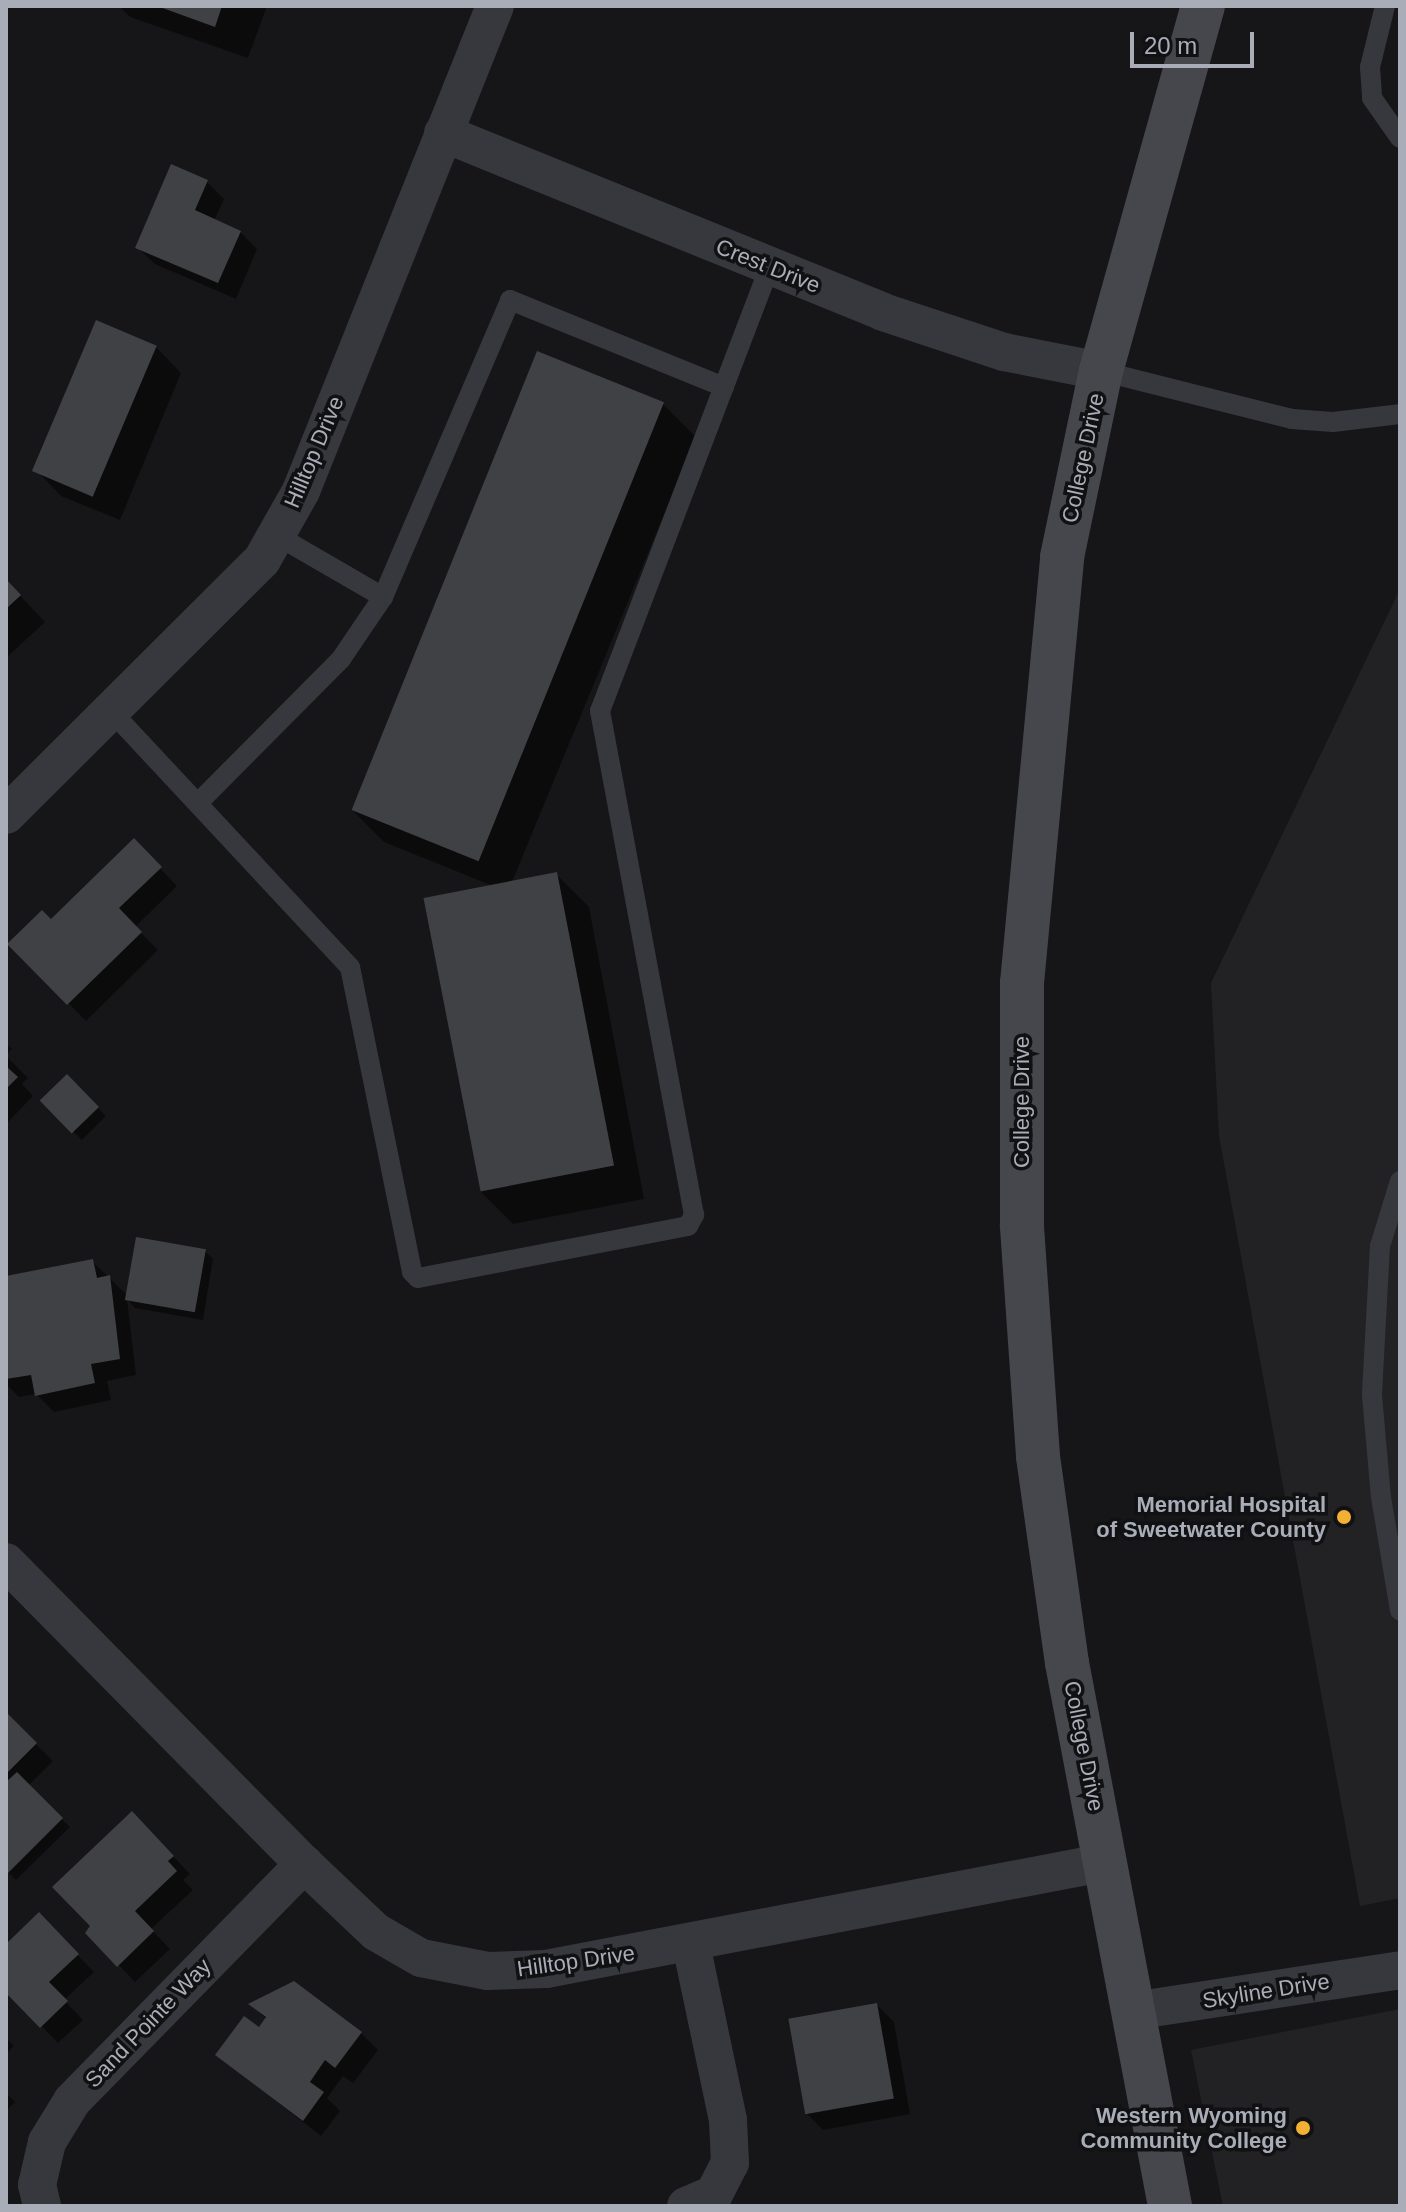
<!DOCTYPE html>
<html>
<head>
<meta charset="utf-8">
<style>
	body { margin:0 }
	#map { position:relative; width:1406px; height:2212px; overflow:hidden; background:#161618; font-family:Arial,sans-serif }
	div>[style] { position:absolute }
	[style*='--x'] { left:calc(var(--x)*1px); top:calc(var(--y)*1px); width:calc(var(--w)*1px); rotate:calc(var(--a)*1deg) }
	.built>* { inset:0; background:#222225 }
	.shadow>* { inset:0; background:#0007; transform-origin:0 0 }
	.building>* { inset:0; background:#404145; transform-origin:0 0 }
	.service>* { height:20px; margin:-10px; padding:0 10px; transform-origin:10px; border-radius:10px; background:#37383d }
	.minor>* { height:38px; margin:-19px; padding:0 19px; transform-origin:19px; border-radius:19px; background:#37383d }
	.secondary>* { height:44px; margin:-22px; padding:0 22px; transform-origin:22px; border-radius:22px; background:#45474d }
	.dots>* { width:22px; height:22px; translate:-50% -50%; box-sizing:border-box; border:4px solid #111113; border-radius:50% }
	span { translate:-50% -50%; white-space:nowrap; text-align:center; line-height:1.15; -webkit-text-stroke:7px #111113; paint-order:stroke }
	.street-label { font-size:22px; color:#a8adb8 }
	.poi-label { font-size:22px; color:#a8adb8; font-weight:700 }
	.right { translate:-100% -50%; text-align:right }
	.frame { position:absolute; inset:0; border:8px solid #a8adb8; pointer-events:none }
	.scale { position:absolute; left:1130px; top:32px; width:124px; height:36px; box-sizing:border-box; border:4px solid #a8adb8; border-top:0; padding-left:10px; font-size:24px; line-height:28px; white-space:nowrap; color:#a8adb8; -webkit-text-stroke:6px #111113; paint-order:stroke }
</style>
</head>
<body>
<div id="map">
	<div class="built">
		<div style="clip-path:polygon(1400px 589px,1400px 1898px,1360px 1906px,1219px 1136px,1211px 983px)"></div>
		<div style="clip-path:polygon(1400px 2009px,1400px 2206px,1223px 2206px,1191px 2050px)"></div>
	</div>
	<div class="shadow">
		<div style="clip-path:polygon(119px 6px,267px 6px,248px 58px,130px 17px)"></div>
		<div style="clip-path:polygon(207px 182px,224px 199px,214px 221px,240px 232px,257px 249px,236px 299px,155px 264px,137px 247px)"></div>
		<div style="clip-path:polygon(156px 347px,181px 373px,120px 520px,61px 496px,36px 470px)"></div>
		<div style="clip-path:polygon(663px 404px,696px 437px,512px 882px,556px 874px,589px 907px,644px 1199px,513px 1224px,480px 1191px,493px 886px,384px 842px,351px 809px)"></div>
		<div style="clip-path:polygon(6px 581px,45px 622px,6px 658px)"></div>
		<div style="clip-path:polygon(134px 841px,177px 886px,135px 927px,158px 950px,86px 1021px,10px 944px,51px 922px)"></div>
		<div style="clip-path:polygon(6px 1043px,12px 1049px,6px 1055px)"></div>
		<div style="clip-path:polygon(6px 1056px,28px 1078px,22px 1084px,33px 1096px,6px 1124px)"></div>
		<div style="left:67px;top:1077px;width:55px;height:34px;rotate:45deg"></div>
		<div style="clip-path:polygon(205px 1251px,213px 1259px,203px 1320px,135px 1308px,127px 1299px,136px 1375px,107px 1381px,111px 1400px,54px 1412px,36px 1394px,19px 1397px,6px 1384px,6px 1278px,92px 1261px,128px 1296px)"></div>
		<div style="clip-path:polygon(6px 1715px,53px 1761px,28px 1786px,70px 1827px,16px 1880px,6px 1870px)"></div>
		<div style="clip-path:polygon(149px 1831px,190px 1874px,183px 1880px,193px 1890px,151px 1929px,170px 1949px,135px 1982px,88px 1933px)"></div>
		<div style="clip-path:polygon(39px 1915px,94px 1972px,64px 2000px,83px 2020px,58px 2043px,6px 1990px,6px 1946px)"></div>
		<div style="clip-path:polygon(252px 2005px,361px 2033px,378px 2050px,353px 2083px,343px 2076px,327px 2098px,340px 2111px,321px 2136px,217px 2055px,259px 2030px,267px 2020px)"></div>
		<div style="clip-path:polygon(877px 2005px,894px 2022px,910px 2114px,823px 2130px,806px 2113px)"></div>
		<div style="clip-path:polygon(6px 2038px,14px 2046px,6px 2054px)"></div>
		<div style="clip-path:polygon(6px 2093px,15px 2102px,6px 2111px)"></div>
	</div>
	<div class="building">
		<div style="clip-path:polygon(157px 6px,222px 6px,215px 27px)"></div>
		<div style="clip-path:polygon(171px 164px,208px 180px,195px 210px,241px 231px,218px 283px,135px 248px)"></div>
		<div style="left:96px;top:320px;width:66px;height:164px;rotate:23deg"></div>
		<div style="left:537px;top:351px;width:137px;height:495px;rotate:22deg"></div>
		<div style="clip-path:polygon(6px 579px,21px 595px,6px 609px)"></div>
		<div style="clip-path:polygon(134px 838px,162px 867px,119px 908px,142px 932px,67px 1005px,7px 944px,42px 910px,51px 919px)"></div>
		<div style="left:557px;top:872px;width:299px;height:136px;rotate:79deg"></div>
		<div style="clip-path:polygon(6px 1066px,18px 1077px,6px 1089px)"></div>
		<div style="left:67px;top:1074px;width:46px;height:38px;rotate:46deg"></div>
		<div style="left:136px;top:1237px;width:71px;height:64px;rotate:10deg"></div>
		<div style="clip-path:polygon(93px 1259px,97px 1278px,110px 1275px,120px 1359px,91px 1364px,95px 1383px,35px 1396px,31px 1375px,6px 1379px,6px 1276px)"></div>
		<div style="clip-path:polygon(6px 1712px,37px 1743px,6px 1774px)"></div>
		<div style="clip-path:polygon(17px 1772px,63px 1818px,6px 1875px,6px 1782px)"></div>
		<div style="clip-path:polygon(132px 1811px,174px 1856px,168px 1861px,177px 1871px,135px 1911px,154px 1931px,117px 1967px,85px 1933px,90px 1926px,52px 1887px)"></div>
		<div style="clip-path:polygon(39px 1912px,79px 1954px,49px 1982px,68px 2001px,40px 2028px,6px 1993px,6px 1944px)"></div>
		<div style="clip-path:polygon(294px 1981px,362px 2032px,335px 2068px,325px 2060px,310px 2082px,324px 2092px,303px 2121px,215px 2055px,244px 2016px,259px 2027px,266px 2017px,248px 2004px)"></div>
		<div style="left:877px;top:2003px;width:97px;height:90px;rotate:80deg"></div>
	</div>
	<div class="service">
		<div style="--x:1385;--y:6;--w:63;--a:103.8"></div>
		<div style="--x:1370;--y:67;--w:31;--a:86"></div>
		<div style="--x:1372;--y:98;--w:49;--a:55"></div>
		<div style="--x:1101;--y:371;--w:197;--a:14.1"></div>
		<div style="--x:1292;--y:419;--w:41;--a:4.2"></div>
		<div style="--x:1333;--y:422;--w:67;--a:-6.8"></div>
		<div style="--x:276;--y:535;--w:124;--a:30.1"></div>
		<div style="--x:383;--y:597;--w:323;--a:-66.8"></div>
		<div style="--x:510;--y:300;--w:231;--a:22.1"></div>
		<div style="--x:112;--y:712;--w:349;--a:47"></div>
		<div style="--x:350;--y:967;--w:311;--a:78.5"></div>
		<div style="--x:412;--y:1272;--w:8;--a:45"></div>
		<div style="--x:418;--y:1278;--w:275;--a:-10.9"></div>
		<div style="--x:688;--y:1226;--w:13;--a:-61"></div>
		<div style="--x:694;--y:1215;--w:513;--a:-100.56"></div>
		<div style="--x:600;--y:711;--w:476;--a:-69.1"></div>
		<div style="--x:198;--y:803;--w:203;--a:-45.2"></div>
		<div style="--x:341;--y:659;--w:75;--a:-55.9"></div>
		<div style="--x:1400;--y:1181;--w:68;--a:107.1"></div>
		<div style="--x:1380;--y:1246;--w:149;--a:93.1"></div>
		<div style="--x:1372;--y:1395;--w:102;--a:85"></div>
		<div style="--x:1381;--y:1497;--w:115;--a:80.5"></div>
	</div>
	<div class="minor">
		<div style="--x:443;--y:133;--w:475;--a:22.1"></div>
		<div style="--x:883;--y:312;--w:127;--a:18.3"></div>
		<div style="--x:1004;--y:352;--w:99;--a:11.1"></div>
		<div style="--x:6;--y:815;--w:361;--a:-44.9"></div>
		<div style="--x:262;--y:560;--w:79;--a:-60.5"></div>
		<div style="--x:301;--y:491;--w:522;--a:-68.2"></div>
		<div style="--x:6;--y:1562;--w:424;--a:45.4"></div>
		<div style="--x:304;--y:1864;--w:99;--a:43.4"></div>
		<div style="--x:376;--y:1932;--w:52;--a:30"></div>
		<div style="--x:421;--y:1958;--w:68;--a:11"></div>
		<div style="--x:488;--y:1971;--w:58;--a:-2"></div>
		<div style="--x:546;--y:1969;--w:571;--a:-10.8"></div>
		<div style="--x:1133;--y:2011;--w:270;--a:-8.7"></div>
		<div style="--x:42;--y:2206;--w:22;--a:-103"></div>
		<div style="--x:37;--y:2185;--w:44;--a:-76.9"></div>
		<div style="--x:47;--y:2142;--w:48;--a:-58.6"></div>
		<div style="--x:72;--y:2101;--w:332;--a:-45.6"></div>
		<div style="--x:686;--y:2206;--w:30;--a:-23"></div>
		<div style="--x:714;--y:2194;--w:35;--a:-63"></div>
		<div style="--x:730;--y:2163;--w:43;--a:-92.7"></div>
		<div style="--x:728;--y:2120;--w:180;--a:-101.9"></div>
	</div>
	<div class="secondary">
		<div style="--x:1170;--y:2206;--w:553;--a:-100.74"></div>
		<div style="--x:1067;--y:1663;--w:209;--a:-98"></div>
		<div style="--x:1038;--y:1456;--w:232;--a:-94"></div>
		<div style="--x:1022;--y:1225;--w:242;--a:-90"></div>
		<div style="--x:1022;--y:983;--w:428;--a:-84.6"></div>
		<div style="--x:1062;--y:557;--w:190;--a:-78.2"></div>
		<div style="--x:1101;--y:371;--w:379;--a:-74.4"></div>
	</div>
	<div class="dots">
		<div style="left:1344px;top:1517px;background:#f2b134"></div>
		<div style="left:1303px;top:2128px;background:#f2b134"></div>
	</div>
	<div class="street-label">
		<span style="left:768px;top:266px;rotate:22deg">Crest Drive</span>
		<span style="left:314px;top:452px;rotate:-67deg">Hilltop Drive</span>
		<span style="left:1083px;top:458px;rotate:-78deg">College Drive</span>
		<span style="left:1022px;top:1102px;rotate:-90deg">College Drive</span>
		<span style="left:1084px;top:1746px;rotate:79deg">College Drive</span>
		<span style="left:576px;top:1961px;rotate:-8deg">Hilltop Drive</span>
		<span style="left:1266px;top:1991px;rotate:-9deg">Skyline Drive</span>
		<span style="left:148px;top:2023px;rotate:-46deg">Sand Pointe Way</span>
	</div>
	<div class="poi-label">
		<span class="right" style="left:1326px;top:1517px">Memorial Hospital<br>of Sweetwater County</span>
		<span class="right" style="left:1287px;top:2128px">Western Wyoming<br>Community College</span>
	</div>
	<div class="frame"></div>
	<div class="scale">20 m</div>
</div>
</body>
</html>
